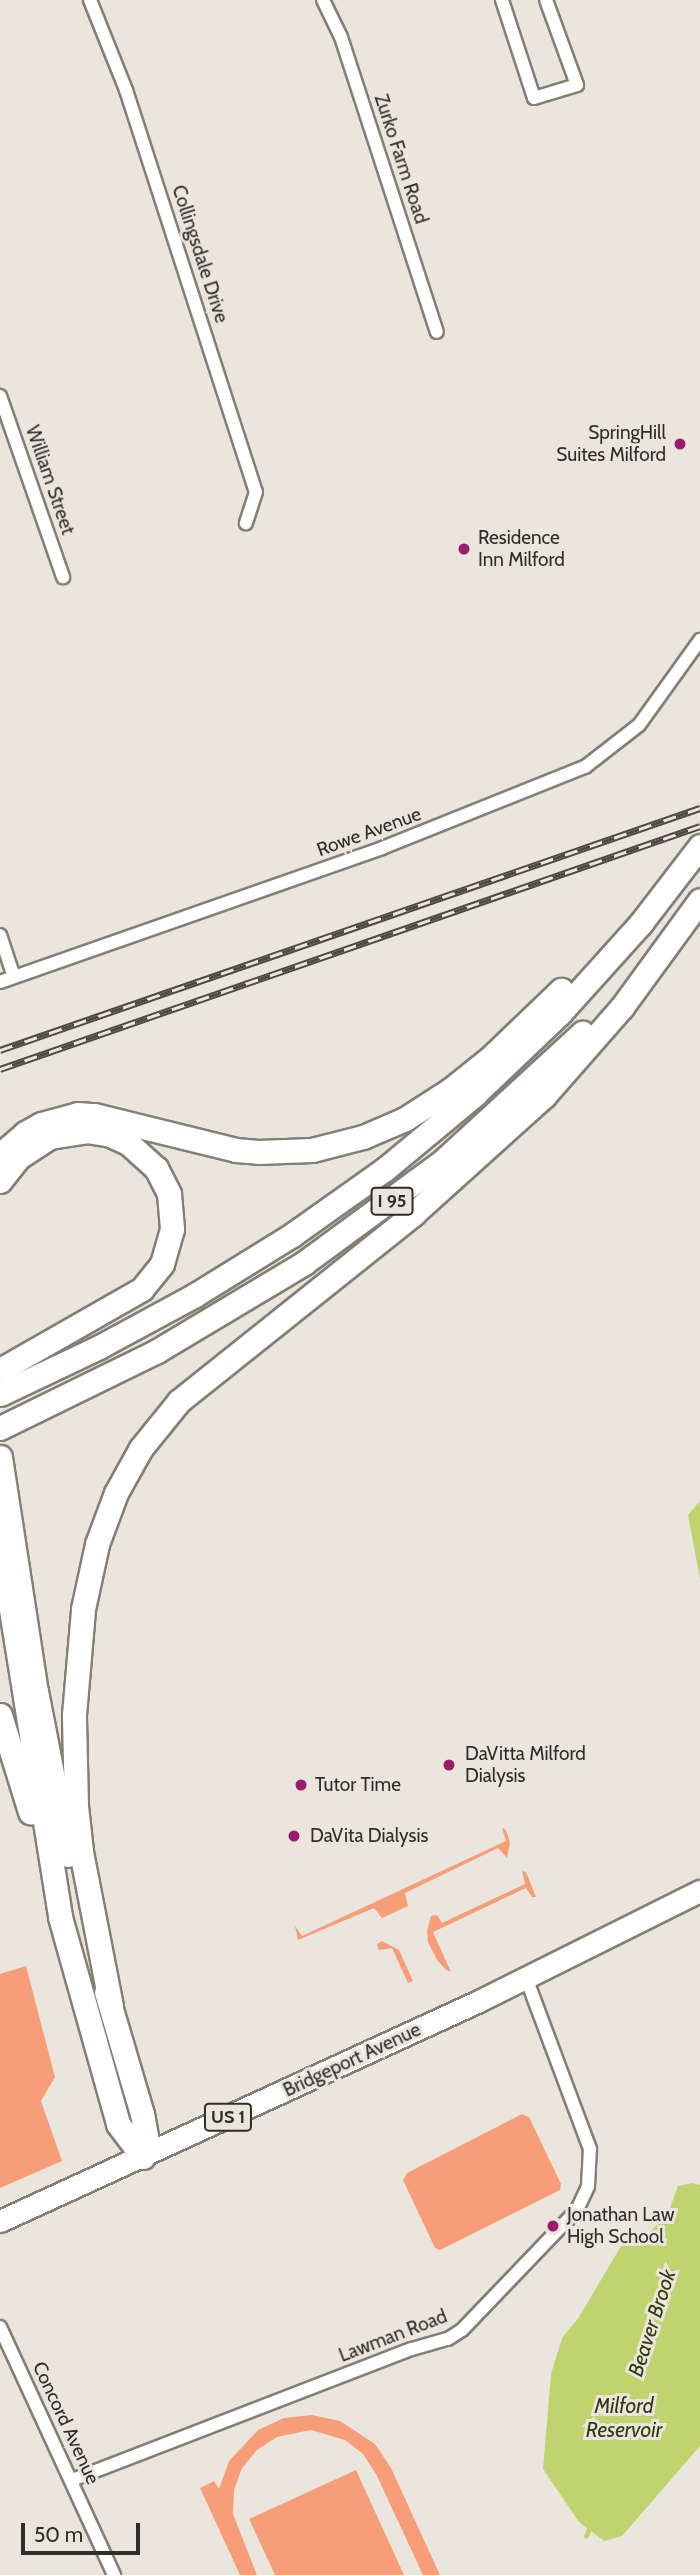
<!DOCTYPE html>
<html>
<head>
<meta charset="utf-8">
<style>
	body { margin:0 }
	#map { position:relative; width:700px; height:2575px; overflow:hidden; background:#ebe6dd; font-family:Cabin,sans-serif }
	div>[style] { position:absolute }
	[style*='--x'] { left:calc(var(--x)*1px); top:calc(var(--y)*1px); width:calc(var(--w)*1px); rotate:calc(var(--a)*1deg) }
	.green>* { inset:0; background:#f79d78 }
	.water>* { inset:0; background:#c1d36e }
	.stream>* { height:4.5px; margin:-2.25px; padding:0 2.25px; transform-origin:2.25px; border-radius:2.25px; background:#c1d36e }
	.roads { filter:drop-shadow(2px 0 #837f77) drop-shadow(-2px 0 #837f77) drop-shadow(0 2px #837f77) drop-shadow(0 -2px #837f77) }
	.street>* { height:12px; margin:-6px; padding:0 6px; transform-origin:6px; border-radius:6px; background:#fff }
	.primary>* { height:21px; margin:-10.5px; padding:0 10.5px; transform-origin:10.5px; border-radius:10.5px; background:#fff }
	.highway>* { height:23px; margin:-11.5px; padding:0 11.5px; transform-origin:11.5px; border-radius:11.5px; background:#fff }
	.rail>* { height:7px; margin-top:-3.5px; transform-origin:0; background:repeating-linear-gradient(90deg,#ebe6dd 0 13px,#4c4945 0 26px); box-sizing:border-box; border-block:2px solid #4c4945 }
	.dots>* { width:19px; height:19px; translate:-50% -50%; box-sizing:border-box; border:4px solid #ebe6dd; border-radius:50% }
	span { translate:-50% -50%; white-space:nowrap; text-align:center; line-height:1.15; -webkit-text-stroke:6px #ebe6dd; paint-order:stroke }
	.shield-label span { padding:2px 5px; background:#ebe6dd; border:2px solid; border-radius:5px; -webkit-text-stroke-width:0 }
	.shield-label { font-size:18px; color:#2f2d2a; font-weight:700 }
	.street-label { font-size:19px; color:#2f2d2a }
	.poi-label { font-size:19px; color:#2f2d2a }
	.right { translate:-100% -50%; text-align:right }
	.left { translate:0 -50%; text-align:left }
	.water-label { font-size:21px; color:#343b11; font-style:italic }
	.scale { position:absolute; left:21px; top:2523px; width:119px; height:32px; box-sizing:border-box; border:4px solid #2f2d2a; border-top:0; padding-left:9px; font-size:21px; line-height:24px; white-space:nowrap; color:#2f2d2a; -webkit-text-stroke:5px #ebe6dd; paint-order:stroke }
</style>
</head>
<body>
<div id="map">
	<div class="green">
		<div style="clip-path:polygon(502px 1828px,506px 1830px,510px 1843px,507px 1858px,498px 1848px,405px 1893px,408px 1906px,382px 1918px,374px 1908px,298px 1940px,295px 1926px,302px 1936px,506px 1841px)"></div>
		<div style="clip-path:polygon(522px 1871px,526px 1872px,536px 1897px,532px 1897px,526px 1888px,433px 1932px,451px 1972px,446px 1970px,437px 1960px,428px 1942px,427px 1931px,431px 1916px,437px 1915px,442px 1923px,525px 1884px)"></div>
		<div style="clip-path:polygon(382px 1941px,399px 1950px,413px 1981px,408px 1983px,392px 1948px,379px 1950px,377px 1944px)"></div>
		<div style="clip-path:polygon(26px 1966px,55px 2077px,41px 2101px,62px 2161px,0 2188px,0 1974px)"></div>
		<div style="clip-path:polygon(522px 2114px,529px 2117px,561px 2184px,560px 2190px,440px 2250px,435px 2248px,403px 2180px,407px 2173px)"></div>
		<div style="clip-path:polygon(312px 2415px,340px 2421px,375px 2444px,391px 2468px,440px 2575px,423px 2575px,376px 2474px,363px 2454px,345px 2440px,311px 2430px,277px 2437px,257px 2450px,242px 2468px,234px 2490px,233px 2514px,257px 2575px,240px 2575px,200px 2488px,214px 2481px,219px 2489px,229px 2461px,258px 2430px,284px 2418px)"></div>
		<div style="clip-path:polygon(356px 2470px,404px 2575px,275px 2575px,249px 2519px)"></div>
	</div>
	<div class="water">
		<div style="clip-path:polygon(700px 1501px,700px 1579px,688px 1515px)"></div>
		<div style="clip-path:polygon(692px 2183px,700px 2185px,700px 2446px,622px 2536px,604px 2541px,579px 2522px,543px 2469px,551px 2374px,562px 2338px,579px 2317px,627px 2236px,647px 2234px,667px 2216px,678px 2186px)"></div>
	</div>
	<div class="stream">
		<div style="--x:586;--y:2536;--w:11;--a:-68"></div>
	</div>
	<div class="roads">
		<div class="street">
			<div style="--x:90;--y:0;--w:97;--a:68.2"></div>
			<div style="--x:126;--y:90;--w:422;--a:72.1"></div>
			<div style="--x:256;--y:492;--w:33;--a:108"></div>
			<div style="--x:323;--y:0;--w:41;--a:64.1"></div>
			<div style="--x:341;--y:37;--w:310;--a:72"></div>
			<div style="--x:502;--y:0;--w:103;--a:71.9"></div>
			<div style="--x:534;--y:98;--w:45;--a:-16.8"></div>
			<div style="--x:577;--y:85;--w:90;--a:-110"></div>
			<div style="--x:0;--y:396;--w:192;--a:70.8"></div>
			<div style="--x:0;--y:935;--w:44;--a:71.6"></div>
			<div style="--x:0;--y:982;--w:405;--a:-19.3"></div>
			<div style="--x:382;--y:848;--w:219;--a:-21.8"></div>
			<div style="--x:585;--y:767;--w:68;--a:-37.9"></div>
			<div style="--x:639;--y:725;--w:105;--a:-54.3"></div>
			<div style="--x:0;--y:2327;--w:273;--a:65.3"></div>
			<div style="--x:72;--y:2480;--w:364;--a:-21.1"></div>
			<div style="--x:412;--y:2349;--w:37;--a:-16"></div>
			<div style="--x:448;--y:2339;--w:17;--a:-33"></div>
			<div style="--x:462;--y:2330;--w:166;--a:-46.2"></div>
			<div style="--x:577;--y:2210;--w:26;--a:-65"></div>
			<div style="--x:588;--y:2186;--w:37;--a:-87"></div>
			<div style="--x:590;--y:2149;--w:183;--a:-110.5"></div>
		</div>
		<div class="primary">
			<div style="--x:0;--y:2221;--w:527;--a:-24.67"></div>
			<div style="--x:479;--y:2001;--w:247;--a:-26.5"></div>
		</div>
		<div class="highway">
			<div style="--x:0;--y:1155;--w:33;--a:-41"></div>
			<div style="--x:25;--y:1133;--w:18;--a:-29"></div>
			<div style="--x:41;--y:1124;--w:38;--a:-15"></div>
			<div style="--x:78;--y:1114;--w:16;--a:4"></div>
			<div style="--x:94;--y:1115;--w:146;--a:13.8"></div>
			<div style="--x:236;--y:1150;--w:22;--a:5"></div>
			<div style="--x:258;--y:1152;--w:54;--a:-2.1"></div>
			<div style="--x:312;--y:1150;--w:53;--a:-14.3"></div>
			<div style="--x:363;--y:1137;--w:46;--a:-23.2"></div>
			<div style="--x:405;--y:1119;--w:54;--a:-32.8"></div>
			<div style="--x:450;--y:1090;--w:50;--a:-38.5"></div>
			<div style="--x:489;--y:1059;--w:100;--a:-43.8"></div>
			<div style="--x:0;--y:1181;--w:31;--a:-52"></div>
			<div style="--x:19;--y:1157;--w:37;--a:-33"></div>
			<div style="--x:50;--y:1137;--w:36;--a:-9"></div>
			<div style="--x:86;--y:1131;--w:24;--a:9"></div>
			<div style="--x:110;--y:1135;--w:20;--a:24"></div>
			<div style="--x:128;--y:1143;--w:38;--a:42"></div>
			<div style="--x:156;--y:1168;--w:29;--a:63"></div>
			<div style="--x:169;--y:1194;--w:35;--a:85"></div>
			<div style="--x:172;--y:1229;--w:36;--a:106"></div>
			<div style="--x:162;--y:1264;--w:32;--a:129"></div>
			<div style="--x:142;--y:1289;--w:163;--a:150.3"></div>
			<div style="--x:0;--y:1394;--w:110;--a:-25.4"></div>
			<div style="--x:99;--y:1347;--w:109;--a:-28.4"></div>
			<div style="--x:195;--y:1295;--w:114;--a:-31.7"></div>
			<div style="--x:292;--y:1235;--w:114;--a:-35.4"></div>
			<div style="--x:385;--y:1169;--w:116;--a:-39.7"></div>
			<div style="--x:474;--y:1095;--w:119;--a:-43.6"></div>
			<div style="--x:560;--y:1013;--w:121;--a:-48"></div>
			<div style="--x:641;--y:923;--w:97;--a:-52.5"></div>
			<div style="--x:0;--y:1428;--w:175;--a:-26.1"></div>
			<div style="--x:157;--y:1351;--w:171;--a:-30.9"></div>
			<div style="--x:304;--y:1263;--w:174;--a:-36.3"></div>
			<div style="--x:444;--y:1160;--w:188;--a:-42.6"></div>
			<div style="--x:0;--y:1457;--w:237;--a:81.3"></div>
			<div style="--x:36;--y:1691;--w:167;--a:79"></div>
			<div style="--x:0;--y:1541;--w:381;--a:80.9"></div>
			<div style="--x:60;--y:1917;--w:215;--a:74.3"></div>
			<div style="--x:118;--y:2124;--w:41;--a:52.9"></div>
			<div style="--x:143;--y:2157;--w:21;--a:-82"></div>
			<div style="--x:146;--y:2136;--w:22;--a:-100"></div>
			<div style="--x:142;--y:2114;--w:127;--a:-106.4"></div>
			<div style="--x:0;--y:1715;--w:102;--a:72.8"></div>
			<div style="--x:111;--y:2006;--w:158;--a:-101"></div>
			<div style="--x:81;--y:1851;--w:45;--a:-96.3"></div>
			<div style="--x:76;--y:1806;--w:91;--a:-91.3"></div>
			<div style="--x:74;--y:1715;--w:106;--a:-85.1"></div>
			<div style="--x:83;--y:1609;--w:66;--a:-77.8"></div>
			<div style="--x:97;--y:1544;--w:54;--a:-69.6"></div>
			<div style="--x:116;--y:1493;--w:51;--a:-60.9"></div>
			<div style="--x:141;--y:1448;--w:60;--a:-51"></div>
			<div style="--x:179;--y:1401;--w:300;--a:-38.6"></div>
			<div style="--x:413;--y:1214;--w:176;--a:-42"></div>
			<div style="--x:544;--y:1096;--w:118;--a:-48.8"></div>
			<div style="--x:622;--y:1007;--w:132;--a:-53.9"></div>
		</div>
	</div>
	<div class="rail">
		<div style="--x:0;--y:1050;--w:741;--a:-19.07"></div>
		<div style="--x:0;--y:1069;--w:741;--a:-19.14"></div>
	</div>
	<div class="dots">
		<div style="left:680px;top:444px;background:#9d1b6d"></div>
		<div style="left:464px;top:549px;background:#9d1b6d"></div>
		<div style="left:449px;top:1765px;background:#9d1b6d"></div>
		<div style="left:301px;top:1785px;background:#9d1b6d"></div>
		<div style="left:294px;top:1836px;background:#9d1b6d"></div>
		<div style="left:553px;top:2226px;background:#9d1b6d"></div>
	</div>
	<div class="shield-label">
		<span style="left:392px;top:1201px">I 95</span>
		<span style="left:228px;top:2117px">US 1</span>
	</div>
	<div class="street-label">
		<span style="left:401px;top:159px;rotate:72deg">Zurko Farm Road</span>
		<span style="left:200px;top:254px;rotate:72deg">Collingsdale Drive</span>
		<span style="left:50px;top:480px;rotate:71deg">William Street</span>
		<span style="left:369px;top:832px;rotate:-20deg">Rowe Avenue</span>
		<span style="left:352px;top:2060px;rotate:-25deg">Bridgeport Avenue</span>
		<span style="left:393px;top:2336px;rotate:-21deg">Lawman Road</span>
		<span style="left:66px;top:2423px;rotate:65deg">Concord Avenue</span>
	</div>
	<div class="poi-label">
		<span class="right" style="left:666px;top:444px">SpringHill<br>Suites Milford</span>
		<span class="left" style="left:478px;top:549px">Residence<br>Inn Milford</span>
		<span class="left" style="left:465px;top:1765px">DaVitta Milford<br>Dialysis</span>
		<span class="left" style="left:315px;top:1785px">Tutor Time</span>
		<span class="left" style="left:310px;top:1836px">DaVita Dialysis</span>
		<span class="left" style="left:567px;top:2226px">Jonathan Law<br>High School</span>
	</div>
	<div class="water-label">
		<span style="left:652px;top:2323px;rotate:-72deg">Beaver Brook</span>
		<span style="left:624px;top:2418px">Milford<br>Reservoir</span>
	</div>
	<div class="scale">50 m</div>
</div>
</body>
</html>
